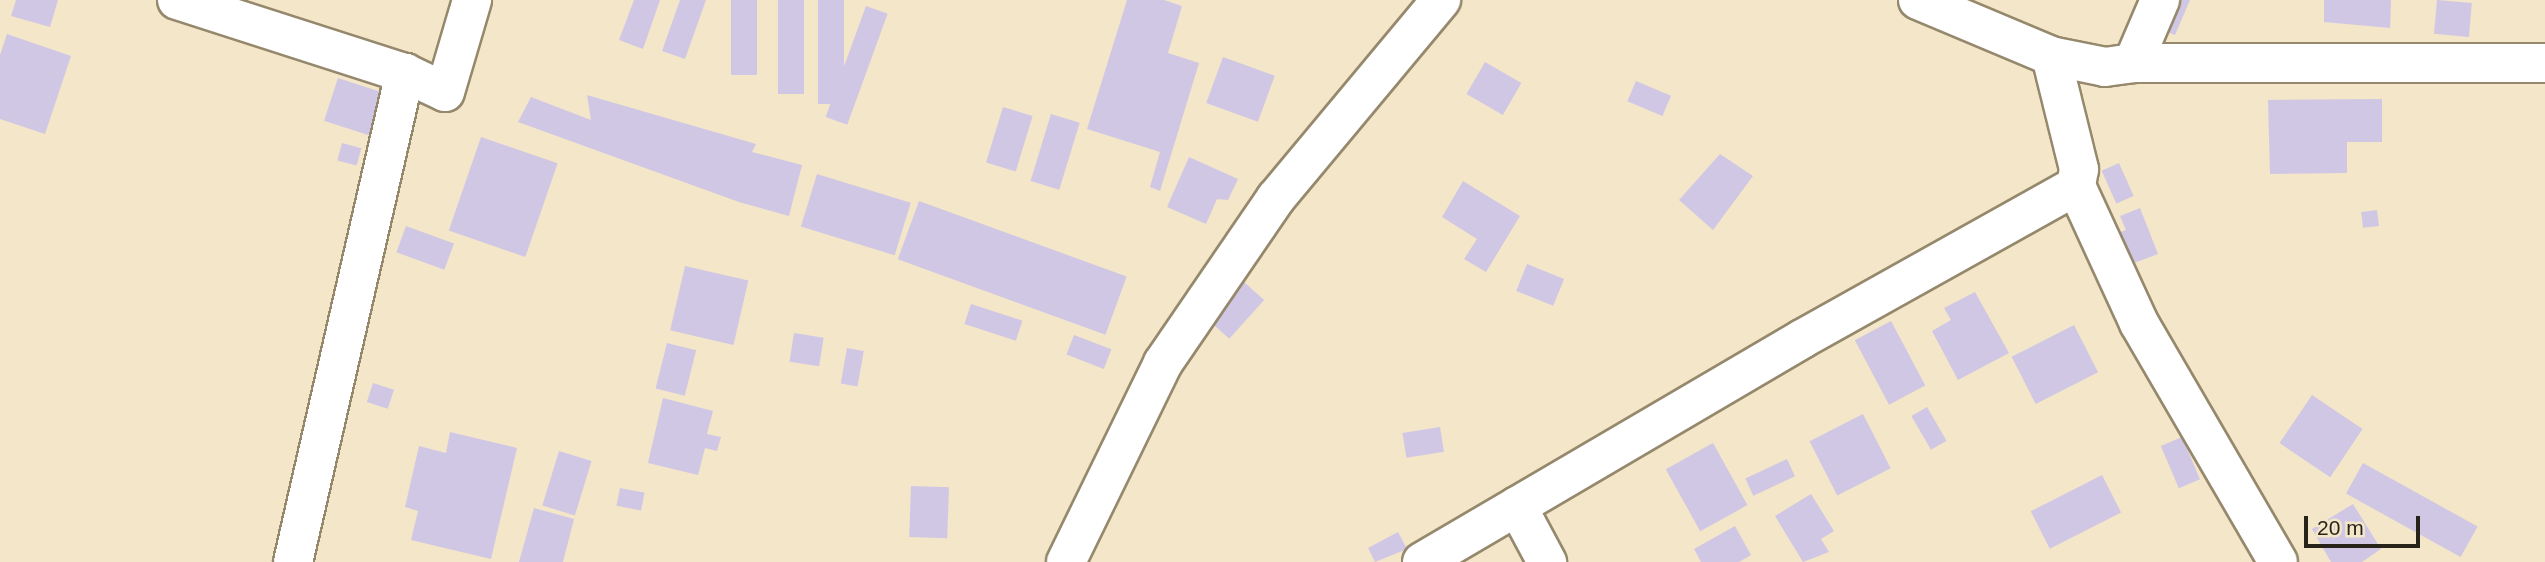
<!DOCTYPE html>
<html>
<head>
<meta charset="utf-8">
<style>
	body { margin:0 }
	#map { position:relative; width:2545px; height:562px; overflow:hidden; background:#f4e6c8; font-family:Arial,sans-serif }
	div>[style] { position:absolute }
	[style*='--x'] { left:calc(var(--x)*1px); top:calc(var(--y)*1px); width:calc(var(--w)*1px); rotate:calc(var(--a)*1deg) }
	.building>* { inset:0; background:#d0c7e5; transform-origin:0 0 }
	.roads { filter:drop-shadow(2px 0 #95886c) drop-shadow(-2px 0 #95886c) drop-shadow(0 2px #95886c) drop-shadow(0 -2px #95886c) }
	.minor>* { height:38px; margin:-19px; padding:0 19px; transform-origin:19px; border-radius:19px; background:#fff }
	span { translate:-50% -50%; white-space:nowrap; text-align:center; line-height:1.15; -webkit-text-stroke:5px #f4e6c8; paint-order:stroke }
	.scale { position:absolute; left:2304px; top:516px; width:116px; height:32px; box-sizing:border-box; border:4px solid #282318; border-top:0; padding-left:9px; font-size:21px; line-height:24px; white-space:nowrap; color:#282318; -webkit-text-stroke:5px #f4e6c8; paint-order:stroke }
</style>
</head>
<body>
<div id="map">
	<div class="building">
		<div style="clip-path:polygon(16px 0,58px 0,50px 27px,11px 16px)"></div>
		<div style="clip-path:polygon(634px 0,660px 0,643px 49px,619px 40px)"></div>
		<div style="clip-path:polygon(680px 0,706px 0,685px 59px,662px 51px)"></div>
		<div style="left:731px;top:0;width:26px;height:75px"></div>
		<div style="left:778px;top:0;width:26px;height:94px"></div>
		<div style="left:818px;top:0;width:26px;height:104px"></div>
		<div style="clip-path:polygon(1127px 0,1164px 0,1182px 6px,1168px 53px,1199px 63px,1160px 191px,1150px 187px,1160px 152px,1087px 129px)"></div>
		<div style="clip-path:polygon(2172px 0,2190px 0,2175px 35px,2160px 29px)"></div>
		<div style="clip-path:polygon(2324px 0,2391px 0,2390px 28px,2324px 22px)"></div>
		<div style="left:2437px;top:0;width:35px;height:34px;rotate:5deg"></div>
		<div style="left:866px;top:6px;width:23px;height:118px;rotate:20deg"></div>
		<div style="clip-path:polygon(7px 34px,71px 56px,45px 134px,0 119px,0 55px)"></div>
		<div style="left:1223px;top:57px;width:55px;height:49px;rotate:20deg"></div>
		<div style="left:1485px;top:62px;width:42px;height:37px;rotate:30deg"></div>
		<div style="left:338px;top:78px;width:51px;height:45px;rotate:18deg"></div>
		<div style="left:1636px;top:81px;width:38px;height:22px;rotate:23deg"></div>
		<div style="clip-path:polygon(587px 95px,756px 144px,752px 152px,802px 165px,789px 216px,739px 202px,518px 122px,531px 97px,591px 120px)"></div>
		<div style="clip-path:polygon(2382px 99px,2382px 142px,2347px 142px,2347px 173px,2270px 174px,2268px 100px)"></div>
		<div style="left:1003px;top:107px;width:31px;height:58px;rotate:17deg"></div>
		<div style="left:1051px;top:114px;width:30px;height:70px;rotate:17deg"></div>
		<div style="left:481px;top:137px;width:81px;height:99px;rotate:19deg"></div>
		<div style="left:342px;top:143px;width:20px;height:18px;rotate:15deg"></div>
		<div style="clip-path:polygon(1720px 154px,1753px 176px,1713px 230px,1679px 200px)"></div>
		<div style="clip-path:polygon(1189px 157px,1238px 179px,1228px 200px,1217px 199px,1206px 224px,1167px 207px)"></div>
		<div style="left:2119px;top:163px;width:36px;height:19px;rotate:66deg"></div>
		<div style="left:817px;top:174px;width:98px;height:55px;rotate:17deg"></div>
		<div style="clip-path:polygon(1463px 181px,1520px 216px,1486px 272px,1464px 259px,1477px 239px,1442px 217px)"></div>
		<div style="left:919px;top:201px;width:221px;height:62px;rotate:20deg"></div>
		<div style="clip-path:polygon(2140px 208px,2158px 254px,2126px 266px,2113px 235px,2126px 230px,2120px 216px)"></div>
		<div style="left:2377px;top:210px;width:16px;height:16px;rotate:83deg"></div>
		<div style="left:406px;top:226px;width:51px;height:28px;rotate:20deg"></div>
		<div style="left:1527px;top:264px;width:40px;height:29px;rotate:22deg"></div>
		<div style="left:685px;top:266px;width:65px;height:66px;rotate:13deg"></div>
		<div style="left:1244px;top:282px;width:27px;height:52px;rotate:42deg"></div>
		<div style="clip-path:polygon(1975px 292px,2009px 353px,1958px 380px,1932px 331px,1951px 320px,1944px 308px)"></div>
		<div style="left:971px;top:304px;width:54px;height:21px;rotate:18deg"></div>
		<div style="left:1891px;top:321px;width:73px;height:41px;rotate:62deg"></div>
		<div style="left:2074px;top:325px;width:53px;height:70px;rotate:63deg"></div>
		<div style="left:794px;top:333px;width:30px;height:29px;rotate:9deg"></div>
		<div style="left:1074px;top:335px;width:40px;height:21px;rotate:21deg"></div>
		<div style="left:667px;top:343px;width:30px;height:47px;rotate:14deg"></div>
		<div style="left:847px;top:348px;width:17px;height:36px;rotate:10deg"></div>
		<div style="left:373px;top:383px;width:22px;height:20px;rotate:18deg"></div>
		<div style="left:2312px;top:395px;width:61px;height:58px;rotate:34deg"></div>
		<div style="clip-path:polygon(663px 398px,713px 411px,707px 434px,721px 437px,717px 451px,705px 448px,698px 475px,648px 463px)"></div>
		<div style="left:1927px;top:407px;width:39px;height:18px;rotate:60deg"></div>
		<div style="left:1863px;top:414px;width:61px;height:60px;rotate:63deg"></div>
		<div style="left:1440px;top:427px;width:25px;height:38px;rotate:81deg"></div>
		<div style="clip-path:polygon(450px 432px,517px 448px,491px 559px,411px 540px,418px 511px,405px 507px,419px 446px,446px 453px)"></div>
		<div style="left:2182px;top:437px;width:46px;height:23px;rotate:67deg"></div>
		<div style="left:1713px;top:443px;width:71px;height:54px;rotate:61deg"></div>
		<div style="left:559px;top:451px;width:34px;height:57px;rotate:17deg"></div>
		<div style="left:1787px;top:459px;width:19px;height:46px;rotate:65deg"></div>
		<div style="left:2363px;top:463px;width:131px;height:35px;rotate:29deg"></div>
		<div style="left:2102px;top:475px;width:42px;height:80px;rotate:63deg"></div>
		<div style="left:911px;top:486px;width:38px;height:51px;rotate:2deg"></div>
		<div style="left:620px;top:488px;width:25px;height:18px;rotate:11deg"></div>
		<div style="clip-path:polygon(1811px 494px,1834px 531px,1821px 539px,1829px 552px,1803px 562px,1775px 516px)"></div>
		<div style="clip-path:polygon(2353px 504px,2381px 549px,2362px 562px,2331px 562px,2312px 529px)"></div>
		<div style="clip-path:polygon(534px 508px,574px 519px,563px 562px,519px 562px)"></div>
		<div style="clip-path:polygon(1735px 526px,1751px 555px,1739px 562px,1701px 562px,1694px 549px)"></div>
		<div style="clip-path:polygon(1398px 532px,1407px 549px,1375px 562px,1368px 548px)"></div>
	</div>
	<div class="roads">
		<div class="minor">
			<div style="--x:177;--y:0;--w:239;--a:17.8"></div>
			<div style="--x:405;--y:73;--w:44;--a:25.4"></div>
			<div style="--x:445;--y:92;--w:96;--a:-73.6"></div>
			<div style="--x:1918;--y:0;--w:144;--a:22.8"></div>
			<div style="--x:2051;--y:56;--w:55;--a:11.5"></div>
			<div style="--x:2105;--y:67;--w:28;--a:-8"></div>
			<div style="--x:2133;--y:63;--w:412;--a:0"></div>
			<div style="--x:2133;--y:63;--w:69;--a:-66.8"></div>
			<div style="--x:2076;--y:186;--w:151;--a:65.3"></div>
			<div style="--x:2139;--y:323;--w:276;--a:59.8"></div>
			<div style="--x:1517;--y:506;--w:64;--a:61.8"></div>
			<div style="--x:293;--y:562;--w:502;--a:-77.1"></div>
			<div style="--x:1066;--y:562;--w:221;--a:-64"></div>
			<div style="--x:1163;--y:363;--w:200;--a:-55.6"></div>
			<div style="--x:1276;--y:198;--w:258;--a:-50.2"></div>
			<div style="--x:1422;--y:562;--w:441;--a:-30.4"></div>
			<div style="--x:1802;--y:339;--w:314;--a:-29.2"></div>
			<div style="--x:2076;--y:186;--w:17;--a:-80"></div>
			<div style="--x:2079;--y:169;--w:116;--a:-103.9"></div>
		</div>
	</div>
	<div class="scale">20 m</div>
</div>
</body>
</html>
